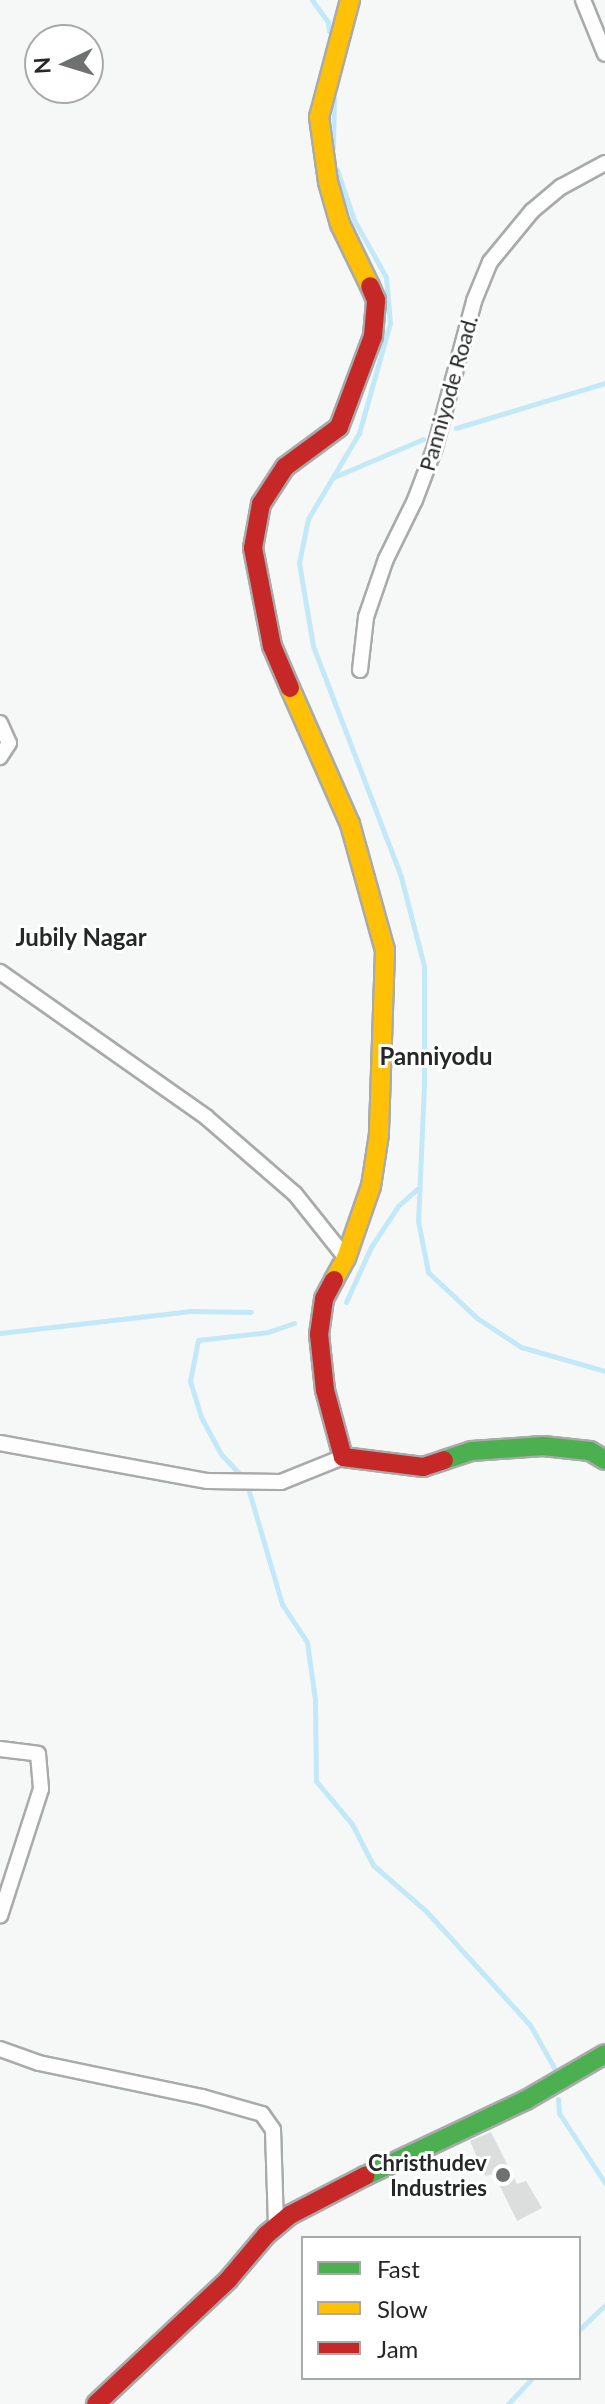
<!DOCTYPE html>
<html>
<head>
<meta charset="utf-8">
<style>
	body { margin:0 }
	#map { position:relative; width:605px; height:2404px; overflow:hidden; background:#f5f8f7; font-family:Lato,sans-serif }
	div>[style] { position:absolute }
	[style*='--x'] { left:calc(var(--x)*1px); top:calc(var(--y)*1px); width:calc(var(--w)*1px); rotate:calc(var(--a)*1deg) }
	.stream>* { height:5px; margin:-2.5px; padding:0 2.5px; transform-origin:2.5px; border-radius:2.5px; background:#c3e9f9 }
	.building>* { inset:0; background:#dcdede }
	.roads { filter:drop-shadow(2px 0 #a9aaaa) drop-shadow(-2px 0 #a9aaaa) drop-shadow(0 2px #a9aaaa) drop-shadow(0 -2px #a9aaaa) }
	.street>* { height:14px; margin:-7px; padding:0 7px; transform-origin:7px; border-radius:7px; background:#fefefe }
	.fast>* { height:18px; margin:-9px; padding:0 9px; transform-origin:9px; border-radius:9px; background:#4caf50 }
	.slow>* { height:18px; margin:-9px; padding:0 9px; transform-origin:9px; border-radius:9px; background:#ffc107 }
	.jam>* { height:18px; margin:-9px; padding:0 9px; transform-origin:9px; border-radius:9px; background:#c62828 }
	.dots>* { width:22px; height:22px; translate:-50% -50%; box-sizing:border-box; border:4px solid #fff; border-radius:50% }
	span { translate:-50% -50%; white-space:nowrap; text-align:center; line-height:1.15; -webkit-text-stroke:6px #fff; paint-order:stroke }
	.street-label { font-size:22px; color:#262827 }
	.poi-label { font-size:22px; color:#262827; font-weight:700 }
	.right { translate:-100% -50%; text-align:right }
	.neighbourhood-label { font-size:24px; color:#262827; font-weight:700 }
	.legend { position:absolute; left:301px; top:2236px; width:280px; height:144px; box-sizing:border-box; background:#fff; border:2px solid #a8a9a9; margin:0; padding:10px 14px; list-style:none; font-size:24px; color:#262827 }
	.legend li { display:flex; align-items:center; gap:16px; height:40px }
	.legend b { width:40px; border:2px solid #a8a9a9 }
	.north { position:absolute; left:24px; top:24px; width:80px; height:80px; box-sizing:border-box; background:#fff; border:2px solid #a8a9a9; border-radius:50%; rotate:266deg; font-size:22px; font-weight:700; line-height:32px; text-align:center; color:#262827 }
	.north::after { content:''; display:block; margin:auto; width:28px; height:36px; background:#6e7170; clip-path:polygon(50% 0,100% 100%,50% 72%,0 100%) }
</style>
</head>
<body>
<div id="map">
	<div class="stream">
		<div style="--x:312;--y:0;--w:27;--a:54"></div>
		<div style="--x:328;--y:22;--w:9;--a:84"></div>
		<div style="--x:333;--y:148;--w:50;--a:-88.9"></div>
		<div style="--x:337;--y:170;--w:53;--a:71.2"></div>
		<div style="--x:354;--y:220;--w:65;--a:60.7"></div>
		<div style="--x:386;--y:277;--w:46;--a:85"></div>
		<div style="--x:390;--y:323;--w:114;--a:105.7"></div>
		<div style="--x:359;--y:433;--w:100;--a:120.7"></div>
		<div style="--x:308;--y:519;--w:45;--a:101.6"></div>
		<div style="--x:299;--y:563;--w:84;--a:80.4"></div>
		<div style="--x:313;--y:646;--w:247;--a:69.1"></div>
		<div style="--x:401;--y:877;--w:92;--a:75.5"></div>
		<div style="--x:424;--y:966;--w:119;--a:90"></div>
		<div style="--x:424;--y:1085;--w:136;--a:92.5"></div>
		<div style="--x:418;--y:1221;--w:52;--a:78.9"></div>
		<div style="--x:428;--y:1272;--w:67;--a:43.2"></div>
		<div style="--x:477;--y:1318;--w:53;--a:33.4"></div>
		<div style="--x:521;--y:1347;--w:87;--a:15.9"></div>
		<div style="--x:456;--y:428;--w:156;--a:-16.8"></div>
		<div style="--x:334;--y:477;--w:97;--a:-23.1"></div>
		<div style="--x:346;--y:1302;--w:60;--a:-65.6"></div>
		<div style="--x:371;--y:1247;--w:49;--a:-56.6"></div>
		<div style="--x:398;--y:1206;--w:25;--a:-42"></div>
		<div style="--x:294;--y:1323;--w:28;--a:161"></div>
		<div style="--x:268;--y:1332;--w:70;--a:173.5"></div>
		<div style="--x:198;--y:1340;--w:42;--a:101"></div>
		<div style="--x:190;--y:1381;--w:38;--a:73"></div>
		<div style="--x:201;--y:1417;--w:42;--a:61.6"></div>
		<div style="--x:221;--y:1454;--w:37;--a:47"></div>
		<div style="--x:246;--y:1481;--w:128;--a:73.7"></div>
		<div style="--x:282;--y:1604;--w:45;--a:56.7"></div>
		<div style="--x:307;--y:1642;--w:59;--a:82.1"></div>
		<div style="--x:315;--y:1700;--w:81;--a:89.3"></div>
		<div style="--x:316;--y:1781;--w:56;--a:50.1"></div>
		<div style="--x:352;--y:1824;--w:46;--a:62.9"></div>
		<div style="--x:373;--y:1865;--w:70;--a:41"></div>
		<div style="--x:426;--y:1911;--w:154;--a:47.6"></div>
		<div style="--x:530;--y:2025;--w:53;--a:60.5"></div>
		<div style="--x:0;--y:1333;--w:190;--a:-6.6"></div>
		<div style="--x:189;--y:1311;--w:62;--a:0.9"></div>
		<div style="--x:558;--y:2099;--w:14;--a:86"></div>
		<div style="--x:559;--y:2113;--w:84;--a:56.7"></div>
		<div style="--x:579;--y:2330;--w:36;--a:-44"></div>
		<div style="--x:508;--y:2404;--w:35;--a:-47"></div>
	</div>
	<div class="building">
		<div style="clip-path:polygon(491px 2132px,517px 2184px,526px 2181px,542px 2208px,517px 2221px,494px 2174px,485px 2176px,470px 2141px)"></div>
	</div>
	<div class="roads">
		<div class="street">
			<div style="--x:583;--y:0;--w:58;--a:67.8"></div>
			<div style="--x:360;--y:670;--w:53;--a:-83.5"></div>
			<div style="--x:366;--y:617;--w:61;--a:-71"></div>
			<div style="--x:386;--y:559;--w:66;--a:-63.8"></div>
			<div style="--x:415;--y:500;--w:57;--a:-69.3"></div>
			<div style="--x:435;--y:447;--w:151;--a:-75"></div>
			<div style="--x:474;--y:301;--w:42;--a:-67.7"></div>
			<div style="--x:490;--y:262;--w:66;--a:-50.5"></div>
			<div style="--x:532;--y:211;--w:38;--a:-40"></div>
			<div style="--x:561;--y:187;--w:50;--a:-28.6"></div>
			<div style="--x:0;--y:723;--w:22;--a:66"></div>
			<div style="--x:9;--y:743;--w:17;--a:123"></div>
			<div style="--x:0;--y:972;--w:252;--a:35.1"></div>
			<div style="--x:206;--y:1117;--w:118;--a:40.9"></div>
			<div style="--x:295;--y:1194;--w:82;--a:51.4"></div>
			<div style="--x:0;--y:1443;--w:211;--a:10.4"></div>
			<div style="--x:208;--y:1481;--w:73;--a:0.8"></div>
			<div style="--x:281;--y:1482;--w:67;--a:-22"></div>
			<div style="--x:0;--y:1749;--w:38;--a:7"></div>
			<div style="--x:38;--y:1754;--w:35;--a:85"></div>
			<div style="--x:41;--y:1789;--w:133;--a:107.9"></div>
			<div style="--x:0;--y:2049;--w:41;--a:19.7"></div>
			<div style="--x:39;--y:2063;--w:167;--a:11.8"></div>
			<div style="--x:202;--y:2097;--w:62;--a:15.8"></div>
			<div style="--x:262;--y:2114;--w:19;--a:55"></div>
			<div style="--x:273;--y:2130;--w:95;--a:88.2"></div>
		</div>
		<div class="fast">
			<div style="--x:444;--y:1460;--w:29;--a:-18"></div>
			<div style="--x:472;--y:1451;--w:71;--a:-4"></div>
			<div style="--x:543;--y:1446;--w:47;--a:6.1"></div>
			<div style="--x:590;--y:1451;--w:17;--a:31"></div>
			<div style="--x:365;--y:2176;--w:178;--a:-25.3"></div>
			<div style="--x:526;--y:2100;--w:91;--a:-30.2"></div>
		</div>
		<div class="slow">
			<div style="--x:350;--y:0;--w:121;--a:104.8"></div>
			<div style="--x:319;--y:117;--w:66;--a:82.1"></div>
			<div style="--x:328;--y:182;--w:44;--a:74.1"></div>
			<div style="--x:340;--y:224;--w:69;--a:64.2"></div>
			<div style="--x:290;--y:688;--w:149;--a:66.2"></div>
			<div style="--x:350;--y:824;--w:131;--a:74.5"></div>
			<div style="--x:385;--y:950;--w:184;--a:91.9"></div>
			<div style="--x:379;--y:1134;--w:53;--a:98.7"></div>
			<div style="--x:371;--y:1186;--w:76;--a:109.1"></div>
			<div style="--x:346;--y:1258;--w:25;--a:119"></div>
		</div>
		<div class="jam">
			<div style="--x:290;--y:688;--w:46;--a:-113.2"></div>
			<div style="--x:272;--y:646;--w:100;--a:-101"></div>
			<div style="--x:253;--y:548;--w:45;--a:-79.7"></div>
			<div style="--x:261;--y:504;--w:44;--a:-57"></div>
			<div style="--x:285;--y:467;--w:67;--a:-36.5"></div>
			<div style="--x:339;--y:427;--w:97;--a:-69.5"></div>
			<div style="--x:373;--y:336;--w:36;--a:-85"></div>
			<div style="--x:376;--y:300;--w:15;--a:-113"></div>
			<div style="--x:334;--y:1280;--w:21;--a:118"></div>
			<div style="--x:324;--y:1299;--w:35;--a:98"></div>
			<div style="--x:319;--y:1334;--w:56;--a:83.9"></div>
			<div style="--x:325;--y:1390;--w:69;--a:75"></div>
			<div style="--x:343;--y:1457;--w:81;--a:7.1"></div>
			<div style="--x:423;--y:1467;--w:22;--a:-18"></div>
			<div style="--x:96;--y:2404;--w:181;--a:-43.2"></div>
			<div style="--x:228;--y:2280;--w:59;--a:-49.8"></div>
			<div style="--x:266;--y:2235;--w:31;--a:-40"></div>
			<div style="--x:290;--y:2215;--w:85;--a:-27.5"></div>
		</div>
	</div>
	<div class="dots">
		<div style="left:503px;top:2175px;background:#6e7170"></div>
	</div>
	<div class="street-label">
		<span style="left:448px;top:393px;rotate:-74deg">Panniyode Road.</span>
	</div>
	<div class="poi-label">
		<span class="right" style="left:487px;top:2175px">Christhudev<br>Industries</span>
	</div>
	<div class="neighbourhood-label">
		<span style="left:81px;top:937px">Jubily Nagar</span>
		<span style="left:436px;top:1056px">Panniyodu</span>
	</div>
	<ul class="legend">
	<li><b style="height:10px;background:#4caf50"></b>Fast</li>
	<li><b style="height:10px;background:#ffc107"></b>Slow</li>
	<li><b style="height:10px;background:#c62828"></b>Jam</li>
	</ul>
	<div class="north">N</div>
</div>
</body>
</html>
